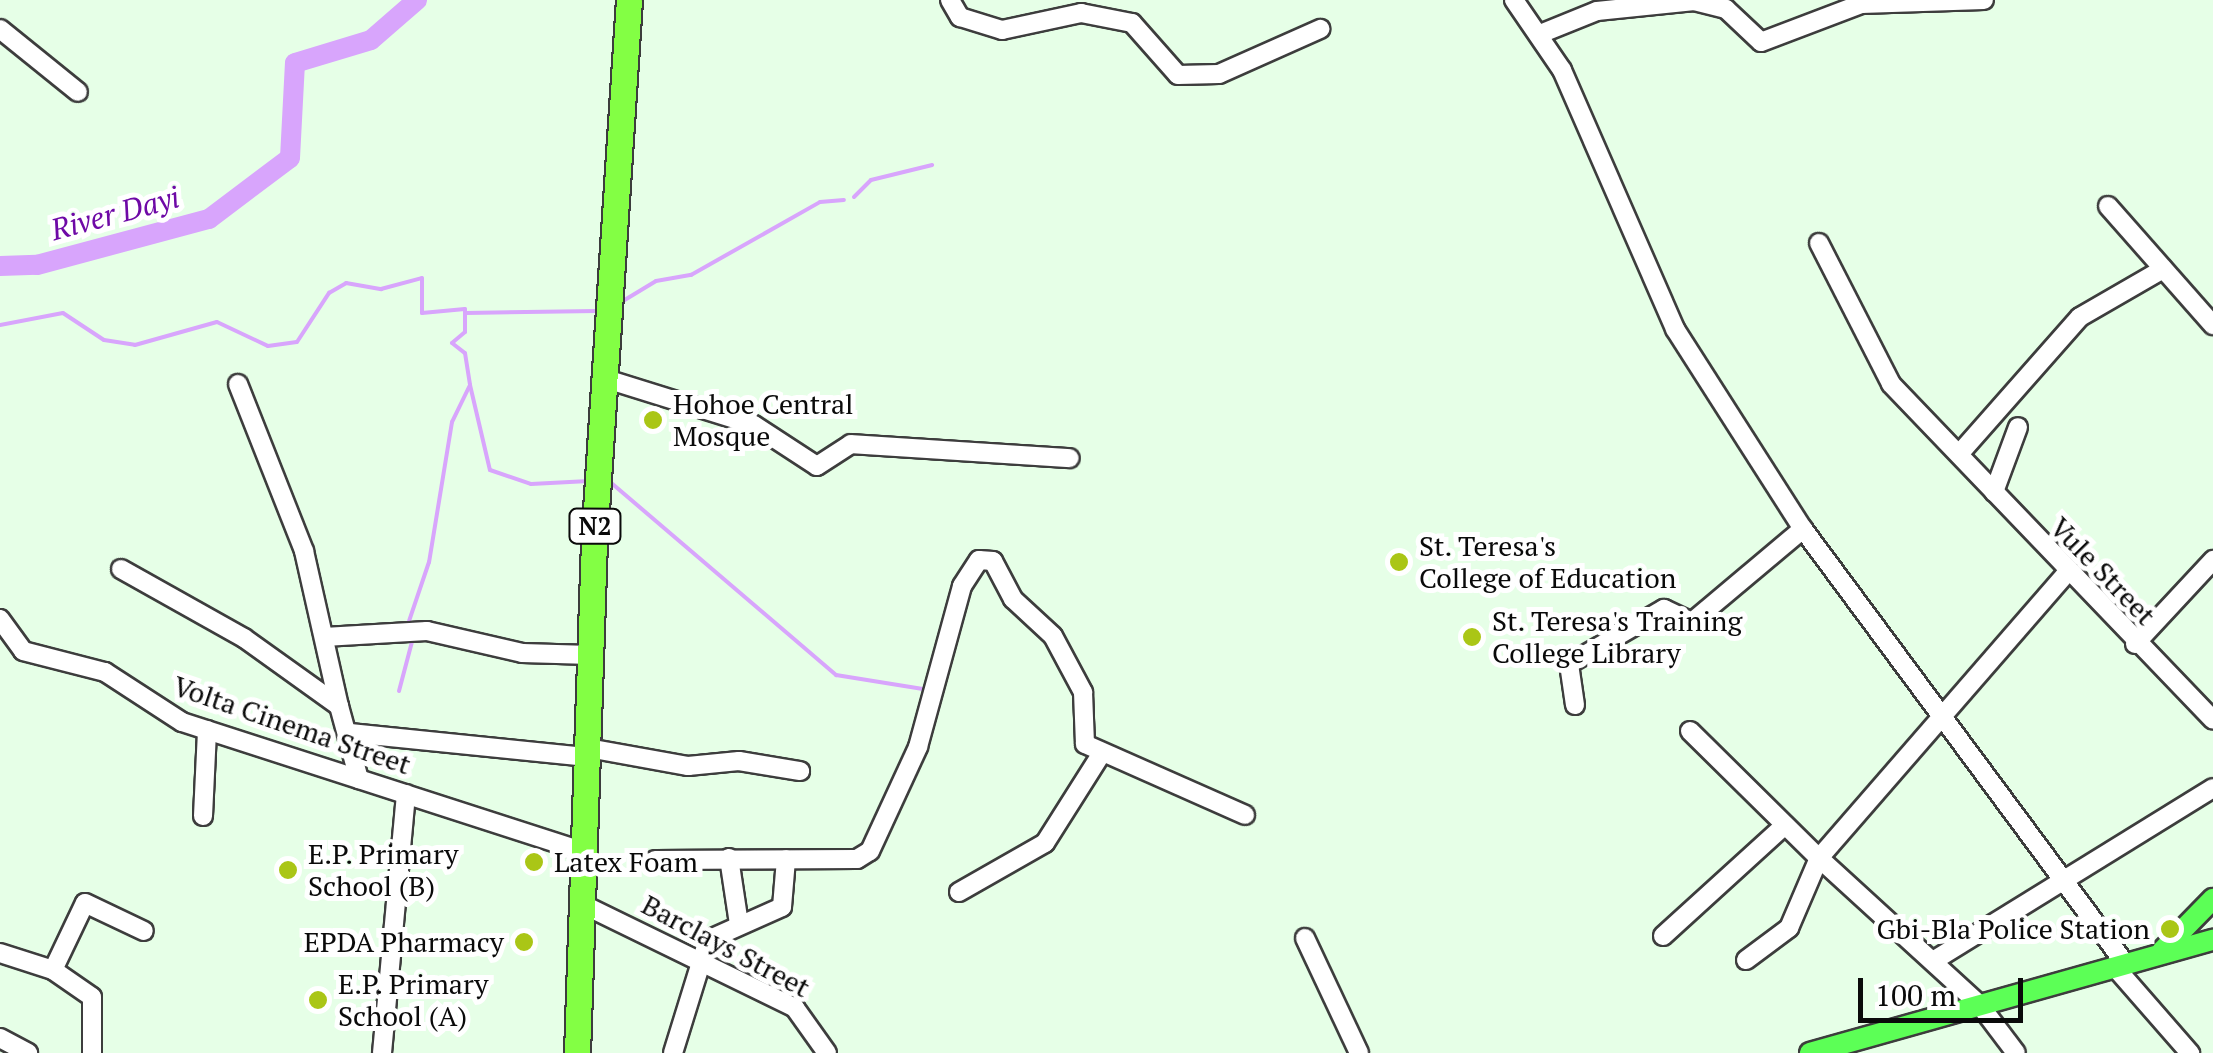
<!DOCTYPE html>
<html>
<head>
<meta charset="utf-8">
<style>
	body { margin:0 }
	#map { position:relative; width:2213px; height:1053px; overflow:hidden; background:#e6ffe7; font-family:"PT Serif",serif }
	div>[style] { position:absolute }
	[style*='--x'] { left:calc(var(--x)*1px); top:calc(var(--y)*1px); width:calc(var(--w)*1px); rotate:calc(var(--a)*1deg) }
	.stream>* { height:4px; margin:-2px; padding:0 2px; transform-origin:2px; border-radius:2px; background:#d8a5fc }
	.river>* { height:20px; margin:-10px; padding:0 10px; transform-origin:10px; border-radius:10px; background:#d8a5fc }
	.roads { filter:drop-shadow(2px 0 #3d3d3d) drop-shadow(-2px 0 #3d3d3d) drop-shadow(0 2px #3d3d3d) drop-shadow(0 -2px #3d3d3d) }
	.minor>* { height:18px; margin:-9px; padding:0 9px; transform-origin:9px; border-radius:9px; background:#fff }
	.major>* { height:20px; margin:-10px; padding:0 10px; transform-origin:10px; border-radius:10px; background:#5cff56 }
	.highway>* { height:25px; margin:-12.5px; padding:0 12.5px; transform-origin:12.5px; border-radius:12.5px; background:#83ff44 }
	.dots>* { width:28px; height:28px; translate:-50% -50%; box-sizing:border-box; border:5px solid #fff; border-radius:50% }
	span { translate:-50% -50%; white-space:nowrap; text-align:center; line-height:1.15; -webkit-text-stroke:10px #fff; paint-order:stroke }
	.shield-label span { padding:2px 8px; background:#fff; border:2px solid; border-radius:8px; -webkit-text-stroke-width:0 }
	.shield-label { font-size:25px; color:#0a0a0a; font-weight:700 }
	.poi-label { font-size:28px; color:#0a0a0a }
	.left { translate:0 -50%; text-align:left }
	.right { translate:-100% -50%; text-align:right }
	.street-label { font-size:28px; color:#0a0a0a }
	.water-label { font-size:30px; color:#6e09a6; font-style:italic }
	.scale { position:absolute; left:1858px; top:978px; width:165px; height:45px; box-sizing:border-box; border:5px solid #0a0a0a; border-top:0; padding-left:12px; font-size:30px; line-height:35px; white-space:nowrap; color:#0a0a0a; -webkit-text-stroke:8px #fff; paint-order:stroke }
</style>
</head>
<body>
<div id="map">
	<div class="stream">
		<div style="--x:854;--y:197;--w:24;--a:-45"></div>
		<div style="--x:871;--y:180;--w:63;--a:-13.8"></div>
		<div style="--x:618;--y:304;--w:44;--a:-31.2"></div>
		<div style="--x:656;--y:281;--w:36;--a:-10"></div>
		<div style="--x:691;--y:275;--w:148;--a:-29.5"></div>
		<div style="--x:820;--y:202;--w:24;--a:-5"></div>
		<div style="--x:466;--y:313;--w:131;--a:-0.9"></div>
		<div style="--x:0;--y:325;--w:64;--a:-10.8"></div>
		<div style="--x:63;--y:313;--w:49;--a:33.4"></div>
		<div style="--x:104;--y:340;--w:31;--a:9"></div>
		<div style="--x:135;--y:345;--w:85;--a:-15.7"></div>
		<div style="--x:217;--y:322;--w:56;--a:25.2"></div>
		<div style="--x:268;--y:346;--w:29;--a:-8"></div>
		<div style="--x:297;--y:342;--w:59;--a:-56.9"></div>
		<div style="--x:329;--y:293;--w:20;--a:-30"></div>
		<div style="--x:346;--y:283;--w:36;--a:10"></div>
		<div style="--x:381;--y:289;--w:42;--a:-15"></div>
		<div style="--x:422;--y:278;--w:35;--a:90"></div>
		<div style="--x:422;--y:313;--w:43;--a:-5.3"></div>
		<div style="--x:465;--y:309;--w:23;--a:90"></div>
		<div style="--x:465;--y:332;--w:17;--a:140"></div>
		<div style="--x:452;--y:343;--w:16;--a:38"></div>
		<div style="--x:465;--y:353;--w:32;--a:81"></div>
		<div style="--x:470;--y:385;--w:41;--a:115.9"></div>
		<div style="--x:452;--y:422;--w:142;--a:99.3"></div>
		<div style="--x:429;--y:562;--w:65;--a:108.7"></div>
		<div style="--x:470;--y:385;--w:87;--a:76.8"></div>
		<div style="--x:490;--y:470;--w:43;--a:18.9"></div>
		<div style="--x:531;--y:484;--w:58;--a:-3"></div>
		<div style="--x:609;--y:481;--w:299;--a:40.5"></div>
		<div style="--x:836;--y:675;--w:88;--a:9.1"></div>
		<div style="--x:399;--y:691;--w:55;--a:-75.2"></div>
	</div>
	<div class="river">
		<div style="--x:0;--y:266;--w:37;--a:-2"></div>
		<div style="--x:37;--y:265;--w:178;--a:-15"></div>
		<div style="--x:209;--y:219;--w:101;--a:-37"></div>
		<div style="--x:290;--y:158;--w:95;--a:-87"></div>
		<div style="--x:295;--y:63;--w:79;--a:-16.8"></div>
		<div style="--x:371;--y:40;--w:61;--a:-41"></div>
	</div>
	<div class="roads">
		<div class="minor">
			<div style="--x:950;--y:0;--w:20;--a:60"></div>
			<div style="--x:960;--y:17;--w:44;--a:17.2"></div>
			<div style="--x:1002;--y:30;--w:81;--a:-12.1"></div>
			<div style="--x:1081;--y:13;--w:52;--a:11.1"></div>
			<div style="--x:1132;--y:23;--w:69;--a:48.5"></div>
			<div style="--x:1178;--y:75;--w:41;--a:-1.4"></div>
			<div style="--x:1219;--y:74;--w:111;--a:-24"></div>
			<div style="--x:1514;--y:0;--w:85;--a:55.6"></div>
			<div style="--x:1562;--y:70;--w:283;--a:66.4"></div>
			<div style="--x:1675;--y:329;--w:237;--a:57.4"></div>
			<div style="--x:1803;--y:529;--w:539;--a:53.45"></div>
			<div style="--x:0;--y:29;--w:100;--a:38.9"></div>
			<div style="--x:1540;--y:34;--w:61;--a:-22"></div>
			<div style="--x:1597;--y:11;--w:98;--a:-5.9"></div>
			<div style="--x:1694;--y:1;--w:33;--a:14"></div>
			<div style="--x:1726;--y:9;--w:48;--a:43.3"></div>
			<div style="--x:1761;--y:42;--w:107;--a:-20.8"></div>
			<div style="--x:1861;--y:4;--w:123;--a:-1.9"></div>
			<div style="--x:2108;--y:206;--w:159;--a:48.6"></div>
			<div style="--x:1819;--y:243;--w:158;--a:62.9"></div>
			<div style="--x:1891;--y:384;--w:465;--a:46.2"></div>
			<div style="--x:603;--y:378;--w:158;--a:17.3"></div>
			<div style="--x:754;--y:425;--w:75;--a:33.1"></div>
			<div style="--x:817;--y:466;--w:40;--a:-32.9"></div>
			<div style="--x:851;--y:444;--w:219;--a:3.7"></div>
			<div style="--x:238;--y:384;--w:180;--a:68.4"></div>
			<div style="--x:304;--y:551;--w:159;--a:77.3"></div>
			<div style="--x:1960;--y:453;--w:181;--a:-48.6"></div>
			<div style="--x:2080;--y:317;--w:96;--a:-30"></div>
			<div style="--x:1994;--y:492;--w:69;--a:-69.7"></div>
			<div style="--x:121;--y:569;--w:141;--a:29.3"></div>
			<div style="--x:244;--y:638;--w:117;--a:35.6"></div>
			<div style="--x:339;--y:706;--w:76;--a:74.7"></div>
			<div style="--x:0;--y:619;--w:39;--a:54"></div>
			<div style="--x:23;--y:651;--w:85;--a:14.4"></div>
			<div style="--x:105;--y:672;--w:92;--a:33"></div>
			<div style="--x:182;--y:722;--w:426;--a:17.9"></div>
			<div style="--x:324;--y:637;--w:103;--a:-3.3"></div>
			<div style="--x:427;--y:631;--w:98;--a:13"></div>
			<div style="--x:522;--y:653;--w:69;--a:1.7"></div>
			<div style="--x:2135;--y:644;--w:115;--a:-47.1"></div>
			<div style="--x:1575;--y:705;--w:41;--a:-98.3"></div>
			<div style="--x:1569;--y:664;--w:110;--a:-30.1"></div>
			<div style="--x:1664;--y:609;--w:31;--a:25"></div>
			<div style="--x:1692;--y:622;--w:145;--a:-40"></div>
			<div style="--x:1690;--y:731;--w:181;--a:44.6"></div>
			<div style="--x:1819;--y:858;--w:375;--a:-49"></div>
			<div style="--x:350;--y:733;--w:239;--a:5.8"></div>
			<div style="--x:588;--y:748;--w:102;--a:10.2"></div>
			<div style="--x:688;--y:766;--w:51;--a:-5.6"></div>
			<div style="--x:739;--y:761;--w:62;--a:9.3"></div>
			<div style="--x:203;--y:816;--w:86;--a:-87.3"></div>
			<div style="--x:729;--y:858;--w:67;--a:81.4"></div>
			<div style="--x:655;--y:860;--w:202;--a:-0.3"></div>
			<div style="--x:857;--y:859;--w:15;--a:-32"></div>
			<div style="--x:870;--y:851;--w:115;--a:-65.2"></div>
			<div style="--x:918;--y:747;--w:167;--a:-74.7"></div>
			<div style="--x:962;--y:586;--w:31;--a:-57"></div>
			<div style="--x:979;--y:560;--w:14;--a:4"></div>
			<div style="--x:993;--y:561;--w:43;--a:62.2"></div>
			<div style="--x:1013;--y:599;--w:54;--a:42.8"></div>
			<div style="--x:1053;--y:636;--w:64;--a:61.8"></div>
			<div style="--x:1083;--y:692;--w:52;--a:87.8"></div>
			<div style="--x:1085;--y:744;--w:175;--a:23.9"></div>
			<div style="--x:959;--y:892;--w:99;--a:-29.7"></div>
			<div style="--x:1045;--y:843;--w:103;--a:-57.7"></div>
			<div style="--x:584;--y:905;--w:235;--a:26"></div>
			<div style="--x:795;--y:1008;--w:55;--a:54.6"></div>
			<div style="--x:1663;--y:936;--w:164;--a:-42.3"></div>
			<div style="--x:1305;--y:938;--w:127;--a:64.8"></div>
			<div style="--x:0;--y:953;--w:56;--a:17.8"></div>
			<div style="--x:53;--y:970;--w:74;--a:-64.5"></div>
			<div style="--x:85;--y:903;--w:65;--a:25.4"></div>
			<div style="--x:1746;--y:960;--w:54;--a:-36.7"></div>
			<div style="--x:1789;--y:928;--w:76;--a:-66.8"></div>
			<div style="--x:1819;--y:858;--w:217;--a:42.4"></div>
			<div style="--x:1979;--y:1004;--w:61;--a:52.9"></div>
			<div style="--x:1933;--y:961;--w:329;--a:-31.7"></div>
			<div style="--x:2114;--y:966;--w:116;--a:48.9"></div>
			<div style="--x:53;--y:970;--w:47;--a:34.7"></div>
			<div style="--x:92;--y:997;--w:56;--a:90"></div>
			<div style="--x:0;--y:1038;--w:32;--a:28"></div>
			<div style="--x:382;--y:1053;--w:260;--a:-84.7"></div>
			<div style="--x:673;--y:1053;--w:118;--a:-72.8"></div>
			<div style="--x:708;--y:940;--w:81;--a:-24"></div>
			<div style="--x:782;--y:907;--w:48;--a:-85.2"></div>
		</div>
		<div class="major">
			<div style="--x:2162;--y:951;--w:73;--a:-45.6"></div>
			<div style="--x:1810;--y:1053;--w:419;--a:-15.7"></div>
		</div>
		<div class="highway">
			<div style="--x:577;--y:1053;--w:512;--a:-88.1"></div>
			<div style="--x:594;--y:541;--w:542;--a:-86.3"></div>
		</div>
	</div>
	<div class="dots">
		<div style="left:653px;top:420px;background:#aac616"></div>
		<div style="left:1399px;top:562px;background:#aac616"></div>
		<div style="left:1472px;top:637px;background:#aac616"></div>
		<div style="left:534px;top:862px;background:#aac616"></div>
		<div style="left:288px;top:870px;background:#aac616"></div>
		<div style="left:2170px;top:929px;background:#aac616"></div>
		<div style="left:524px;top:942px;background:#aac616"></div>
		<div style="left:318px;top:1000px;background:#aac616"></div>
	</div>
	<div class="shield-label">
		<span style="left:595px;top:526px">N2</span>
	</div>
	<div class="poi-label">
		<span class="left" style="left:673px;top:420px">Hohoe Central<br>Mosque</span>
		<span class="left" style="left:1419px;top:562px">St. Teresa's<br>College of Education</span>
		<span class="left" style="left:1492px;top:637px">St. Teresa's Training<br>College Library</span>
		<span class="left" style="left:308px;top:870px">E.P. Primary<br>School (B)</span>
		<span class="left" style="left:554px;top:862px">Latex Foam</span>
		<span class="right" style="left:2150px;top:929px">Gbi-Bla Police Station</span>
		<span class="right" style="left:504px;top:942px">EPDA Pharmacy</span>
		<span class="left" style="left:338px;top:1000px">E.P. Primary<br>School (A)</span>
	</div>
	<div class="street-label">
		<span style="left:2103px;top:571px;rotate:46deg">Vule Street</span>
		<span style="left:292px;top:725px;rotate:19deg">Volta Cinema Street</span>
		<span style="left:726px;top:946px;rotate:28deg">Barclays Street</span>
	</div>
	<div class="water-label">
		<span style="left:115px;top:213px;rotate:-15deg">River Dayi</span>
	</div>
	<div class="scale">100 m</div>
</div>
</body>
</html>
